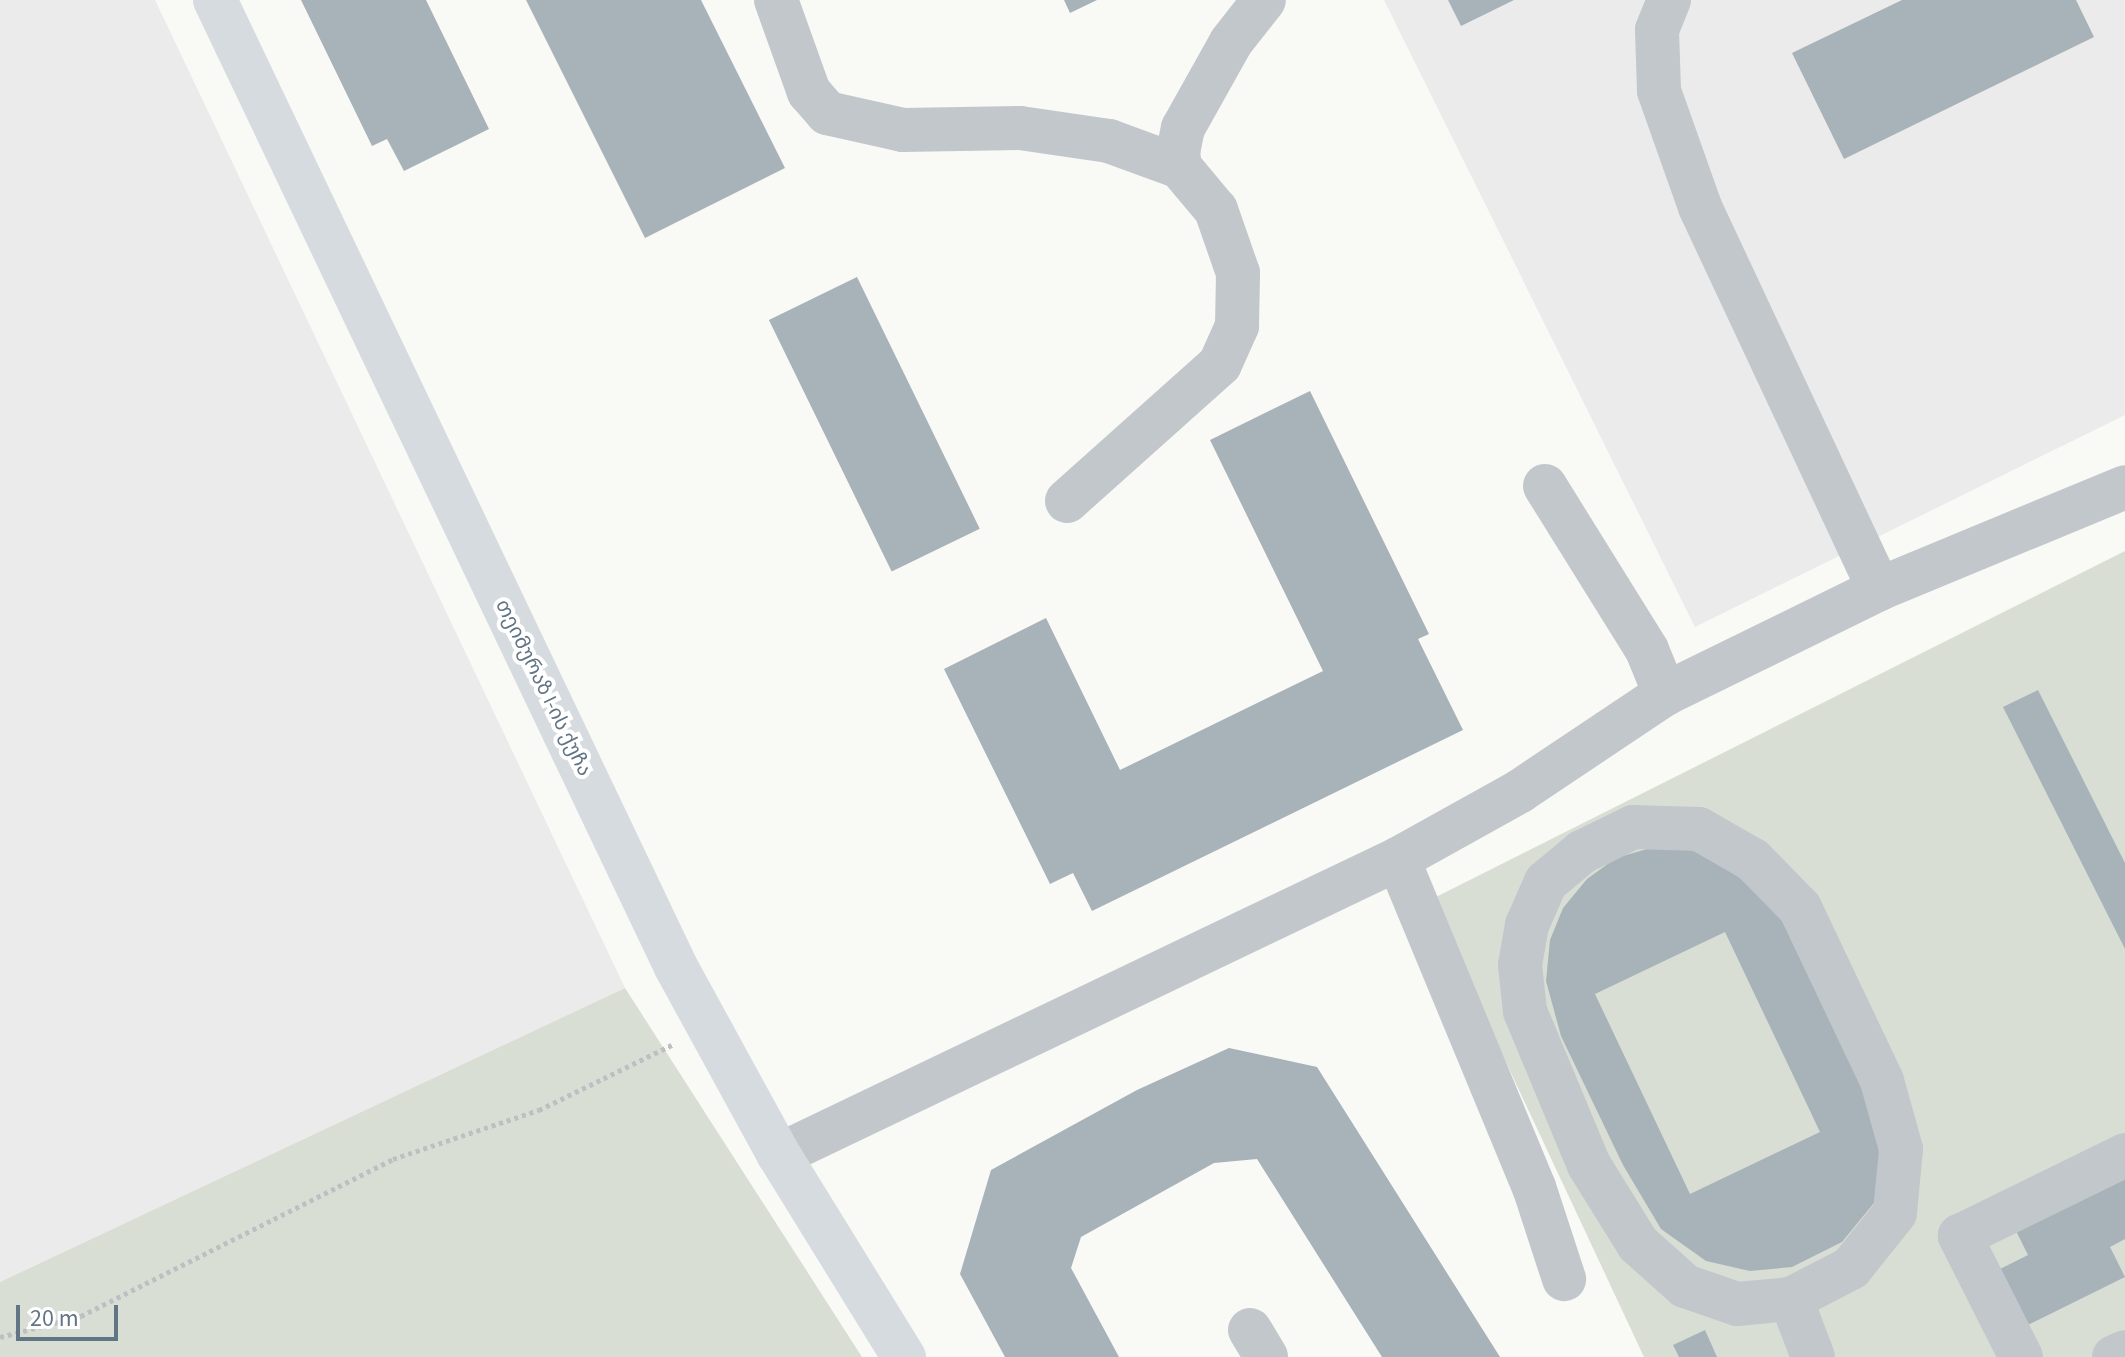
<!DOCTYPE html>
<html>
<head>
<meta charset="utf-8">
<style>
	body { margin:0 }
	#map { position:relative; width:2125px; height:1357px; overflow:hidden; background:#f9f9f6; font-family:"Source Sans 3","Noto Sans Georgian",sans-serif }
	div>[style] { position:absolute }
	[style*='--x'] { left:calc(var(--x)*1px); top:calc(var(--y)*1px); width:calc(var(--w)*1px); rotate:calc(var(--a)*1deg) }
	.built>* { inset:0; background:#eaebea }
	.green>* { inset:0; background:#d9ded5 }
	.building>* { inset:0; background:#a8b2b9; transform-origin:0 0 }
	.path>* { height:5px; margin-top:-2.5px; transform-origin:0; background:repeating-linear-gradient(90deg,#bcc0c3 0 4px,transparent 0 8px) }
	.minor>* { height:44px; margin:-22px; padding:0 22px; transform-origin:22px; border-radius:22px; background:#c2c7cb }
	.major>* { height:44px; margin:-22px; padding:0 22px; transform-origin:22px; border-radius:22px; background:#d6dbdf }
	span { translate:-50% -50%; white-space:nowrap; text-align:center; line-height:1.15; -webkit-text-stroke:8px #fff; paint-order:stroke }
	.street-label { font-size:20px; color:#627584 }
	.scale { position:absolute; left:16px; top:1305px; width:102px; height:36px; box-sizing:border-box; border:4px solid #627584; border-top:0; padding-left:10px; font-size:24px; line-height:28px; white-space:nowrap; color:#627584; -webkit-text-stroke:6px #fff; paint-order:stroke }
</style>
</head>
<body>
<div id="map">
	<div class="built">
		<div style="clip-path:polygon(0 0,155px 0,625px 988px,0 1282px)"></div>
		<div style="clip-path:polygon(1384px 0,2125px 0,2125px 415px,1695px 627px)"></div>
	</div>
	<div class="green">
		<div style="clip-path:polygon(2125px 551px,2125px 1357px,1644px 1357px,1430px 900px)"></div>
		<div style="clip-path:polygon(625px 988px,862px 1357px,0 1357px,0 1282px)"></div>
	</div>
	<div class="building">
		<div style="clip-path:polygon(301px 0,426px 0,489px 129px,404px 171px,387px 139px,372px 146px)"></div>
		<div style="clip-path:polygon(526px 0,701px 0,785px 168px,645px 238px)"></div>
		<div style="clip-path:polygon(1064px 0,1097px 0,1070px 13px)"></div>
		<div style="clip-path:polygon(1448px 0,1514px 0,1461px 26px)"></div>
		<div style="clip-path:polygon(1902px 0,2076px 0,2094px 37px,1844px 159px,1792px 53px)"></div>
		<div style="left:857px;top:277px;width:280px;height:98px;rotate:64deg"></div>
		<div style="clip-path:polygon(1310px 391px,1429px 634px,1418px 639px,1463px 730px,1092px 911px,1073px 873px,1050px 884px,944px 669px,1046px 618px,1120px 770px,1323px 671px,1210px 440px)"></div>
		<div style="clip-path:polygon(2038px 690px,2125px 863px,2125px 949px,2003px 707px)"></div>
		<div style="clip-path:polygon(evenodd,1661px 845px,1714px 849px,1761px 875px,1891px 1147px,1878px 1198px,1842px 1242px,1792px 1267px,1750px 1271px,1706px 1261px,1661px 1229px,1623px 1165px,1561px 1036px,1546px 981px,1550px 940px,1563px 908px,1587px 879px,1616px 858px,1661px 845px,1725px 932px,1820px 1132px,1690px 1194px,1595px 994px,1725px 932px)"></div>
		<div style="clip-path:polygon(1229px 1048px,1317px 1067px,1500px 1357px,1382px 1357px,1257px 1159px,1214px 1163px,1081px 1237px,1071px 1268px,1119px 1357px,1005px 1357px,960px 1274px,991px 1170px,1137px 1090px)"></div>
		<div style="clip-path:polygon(2125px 1169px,2125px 1239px,2110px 1247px,2125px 1277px,2028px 1325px,2000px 1269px,2028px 1255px,2012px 1223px)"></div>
		<div style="clip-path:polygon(1705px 1330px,1717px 1357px,1679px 1357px,1673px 1345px)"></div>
	</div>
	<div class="path">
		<div style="--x:0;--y:1337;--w:84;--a:-14.5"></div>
		<div style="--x:81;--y:1316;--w:349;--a:-26.7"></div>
		<div style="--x:393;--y:1159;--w:154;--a:-18.6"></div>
		<div style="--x:539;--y:1110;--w:150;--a:-26.1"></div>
	</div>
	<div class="minor">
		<div style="--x:776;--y:0;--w:98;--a:70.3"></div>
		<div style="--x:809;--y:92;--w:28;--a:49"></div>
		<div style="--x:827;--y:113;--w:78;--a:12.6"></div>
		<div style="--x:903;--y:130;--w:117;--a:-1"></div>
		<div style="--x:1020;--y:128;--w:90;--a:8.3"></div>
		<div style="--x:1109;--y:141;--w:76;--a:20.1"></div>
		<div style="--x:1669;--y:0;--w:32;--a:112"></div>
		<div style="--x:1657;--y:30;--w:61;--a:88.1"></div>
		<div style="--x:1659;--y:91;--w:123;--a:70.5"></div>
		<div style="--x:1700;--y:207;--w:422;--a:64.9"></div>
		<div style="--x:1545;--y:486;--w:193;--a:58.1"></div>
		<div style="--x:1647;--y:650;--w:48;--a:67.8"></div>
		<div style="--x:1067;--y:501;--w:205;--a:-41.8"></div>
		<div style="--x:1220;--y:364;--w:42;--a:-65.9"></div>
		<div style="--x:1237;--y:326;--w:53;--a:-88.9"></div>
		<div style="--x:1238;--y:273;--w:67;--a:-109.2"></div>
		<div style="--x:1216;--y:210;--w:56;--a:-129.9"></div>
		<div style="--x:1180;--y:167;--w:14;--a:-98"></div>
		<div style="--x:1178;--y:153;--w:25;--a:-79"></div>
		<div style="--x:1183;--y:128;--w:98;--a:-60.8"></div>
		<div style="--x:1231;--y:42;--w:53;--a:-51.8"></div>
		<div style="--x:1633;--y:827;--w:66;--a:1.7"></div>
		<div style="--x:1699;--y:829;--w:62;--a:29.9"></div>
		<div style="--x:1753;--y:860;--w:67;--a:45.6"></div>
		<div style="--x:1800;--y:908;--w:191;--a:64.6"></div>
		<div style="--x:1882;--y:1081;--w:71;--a:74.4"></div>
		<div style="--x:1901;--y:1149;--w:64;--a:95.4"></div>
		<div style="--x:1895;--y:1213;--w:70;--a:128.7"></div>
		<div style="--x:1851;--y:1268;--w:68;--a:152.7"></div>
		<div style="--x:1791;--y:1299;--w:54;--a:174.7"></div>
		<div style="--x:1737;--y:1304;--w:55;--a:-160.9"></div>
		<div style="--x:1685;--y:1286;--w:63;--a:-138.2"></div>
		<div style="--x:1638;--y:1244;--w:93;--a:-121.8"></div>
		<div style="--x:1589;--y:1165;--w:167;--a:-112.6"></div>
		<div style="--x:1525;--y:1011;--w:46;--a:-96.2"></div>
		<div style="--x:1520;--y:965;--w:41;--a:-80.1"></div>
		<div style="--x:1527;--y:925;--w:47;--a:-66.2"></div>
		<div style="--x:1546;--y:882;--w:47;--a:-39.8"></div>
		<div style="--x:1582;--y:852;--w:57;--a:-26.1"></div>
		<div style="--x:1398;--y:859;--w:355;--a:67.5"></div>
		<div style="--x:1534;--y:1187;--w:97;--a:71.9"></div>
		<div style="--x:779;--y:1155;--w:686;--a:-25.56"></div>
		<div style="--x:1398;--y:859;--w:140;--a:-29.1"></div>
		<div style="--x:1520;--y:791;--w:174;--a:-33.8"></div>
		<div style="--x:1665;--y:694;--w:238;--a:-26.1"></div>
		<div style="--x:1879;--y:589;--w:266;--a:-22.5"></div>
		<div style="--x:1791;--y:1299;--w:62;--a:69.2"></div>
		<div style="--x:1250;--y:1330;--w:31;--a:59"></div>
		<div style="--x:2021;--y:1357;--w:136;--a:-116.8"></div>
		<div style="--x:1960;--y:1236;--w:184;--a:-26.1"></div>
		<div style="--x:2114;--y:1357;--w:12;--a:-24"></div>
	</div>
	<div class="major">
		<div style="--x:215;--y:0;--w:1071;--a:64.51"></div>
		<div style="--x:676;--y:967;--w:214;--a:61.3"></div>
		<div style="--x:779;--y:1155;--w:238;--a:58.3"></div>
	</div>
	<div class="street-label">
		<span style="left:543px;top:688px;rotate:64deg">თეიმურაზ I-ის ქუჩა</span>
	</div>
	<div class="scale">20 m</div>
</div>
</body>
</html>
